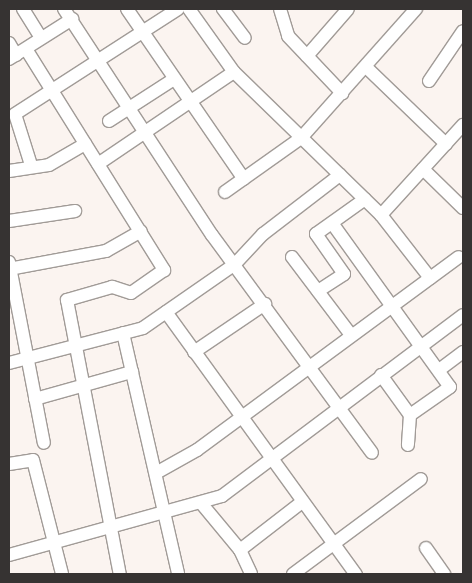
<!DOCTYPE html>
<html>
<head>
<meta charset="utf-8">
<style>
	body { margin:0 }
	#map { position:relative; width:472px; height:583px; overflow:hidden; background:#fbf4f0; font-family:"Asap Condensed",sans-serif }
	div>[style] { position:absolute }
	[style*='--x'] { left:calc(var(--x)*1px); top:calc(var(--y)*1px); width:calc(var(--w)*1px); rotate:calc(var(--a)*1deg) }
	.roads { filter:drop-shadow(1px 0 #a19b97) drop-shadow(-1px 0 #a19b97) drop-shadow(0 1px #a19b97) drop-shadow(0 -1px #a19b97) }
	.minor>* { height:12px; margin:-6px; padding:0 6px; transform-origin:6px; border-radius:6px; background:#fff }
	span { translate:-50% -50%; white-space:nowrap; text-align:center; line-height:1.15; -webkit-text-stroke:4.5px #fbf4f0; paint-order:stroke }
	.frame { position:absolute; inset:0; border:10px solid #363332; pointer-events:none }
</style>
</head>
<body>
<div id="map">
	<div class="roads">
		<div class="minor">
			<div style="--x:23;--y:9;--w:34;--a:58"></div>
			<div style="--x:64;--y:9;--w:270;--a:56.8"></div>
			<div style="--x:212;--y:235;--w:270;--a:53.7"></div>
			<div style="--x:127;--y:9;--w:206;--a:55.5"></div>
			<div style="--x:189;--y:9;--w:77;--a:54.5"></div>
			<div style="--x:234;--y:72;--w:205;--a:44.2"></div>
			<div style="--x:381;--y:215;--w:80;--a:52.1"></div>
			<div style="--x:223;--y:9;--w:36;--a:53"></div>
			<div style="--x:280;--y:9;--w:28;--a:73"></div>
			<div style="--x:288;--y:36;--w:79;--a:46.5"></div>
			<div style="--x:9;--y:43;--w:14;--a:60"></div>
			<div style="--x:26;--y:49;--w:261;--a:58"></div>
			<div style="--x:164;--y:270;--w:40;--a:145.1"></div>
			<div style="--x:131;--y:293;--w:20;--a:-162"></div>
			<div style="--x:112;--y:287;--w:47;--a:163.9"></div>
			<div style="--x:67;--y:300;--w:279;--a:79.1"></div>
			<div style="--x:307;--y:56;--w:62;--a:-48.9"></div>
			<div style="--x:9;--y:59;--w:75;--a:-32.4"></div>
			<div style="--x:366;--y:67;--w:111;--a:43.9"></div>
			<div style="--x:429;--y:81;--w:60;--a:-55.8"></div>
			<div style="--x:109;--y:121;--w:77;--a:-32.9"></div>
			<div style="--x:98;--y:164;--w:164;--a:-34.1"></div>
			<div style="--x:31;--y:165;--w:53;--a:-107.4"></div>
			<div style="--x:15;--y:114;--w:194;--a:-32.8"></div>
			<div style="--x:423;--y:169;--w:56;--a:44.3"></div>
			<div style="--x:9;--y:171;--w:40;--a:-8.5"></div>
			<div style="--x:49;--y:165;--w:42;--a:-30.3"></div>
			<div style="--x:225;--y:192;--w:93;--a:-35.4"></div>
			<div style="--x:301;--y:138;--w:173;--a:-48.3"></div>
			<div style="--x:381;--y:215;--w:122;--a:-47.7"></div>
			<div style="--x:9;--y:221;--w:67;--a:-8.6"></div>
			<div style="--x:332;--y:223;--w:202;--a:54.3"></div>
			<div style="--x:450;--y:387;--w:49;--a:145"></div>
			<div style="--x:410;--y:415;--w:30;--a:94"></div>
			<div style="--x:292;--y:257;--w:98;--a:52.9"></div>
			<div style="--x:9;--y:262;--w:184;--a:79.1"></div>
			<div style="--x:9;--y:269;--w:99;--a:-10.5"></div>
			<div style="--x:106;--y:251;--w:40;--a:-29.7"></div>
			<div style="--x:318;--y:291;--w:31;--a:-33"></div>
			<div style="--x:344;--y:274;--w:49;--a:-125"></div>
			<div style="--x:316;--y:234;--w:60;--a:-35.5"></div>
			<div style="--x:166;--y:312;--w:324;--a:54.1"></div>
			<div style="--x:123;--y:333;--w:247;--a:77.1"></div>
			<div style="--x:194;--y:352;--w:86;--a:-34.1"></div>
			<div style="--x:9;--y:363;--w:138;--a:-14.6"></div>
			<div style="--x:143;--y:328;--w:112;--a:-34.8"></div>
			<div style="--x:235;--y:264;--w:41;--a:-47"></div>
			<div style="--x:263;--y:234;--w:97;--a:-37.5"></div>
			<div style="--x:439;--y:370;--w:30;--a:-37"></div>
			<div style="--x:381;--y:375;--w:49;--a:54.1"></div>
			<div style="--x:35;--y:399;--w:101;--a:-15.6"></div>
			<div style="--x:9;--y:464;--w:24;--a:-9"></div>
			<div style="--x:33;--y:460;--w:118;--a:75.7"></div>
			<div style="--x:156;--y:473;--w:47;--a:-29.3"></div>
			<div style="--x:197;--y:450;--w:325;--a:-36.4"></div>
			<div style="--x:201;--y:503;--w:61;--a:50.3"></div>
			<div style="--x:240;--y:550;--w:26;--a:65"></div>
			<div style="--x:426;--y:548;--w:32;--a:55"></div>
			<div style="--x:240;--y:550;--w:78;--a:-37.7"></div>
			<div style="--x:9;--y:555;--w:221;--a:-15.5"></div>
			<div style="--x:222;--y:496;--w:301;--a:-36.9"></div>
			<div style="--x:293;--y:574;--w:159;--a:-36.6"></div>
		</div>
	</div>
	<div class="frame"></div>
</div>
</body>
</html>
